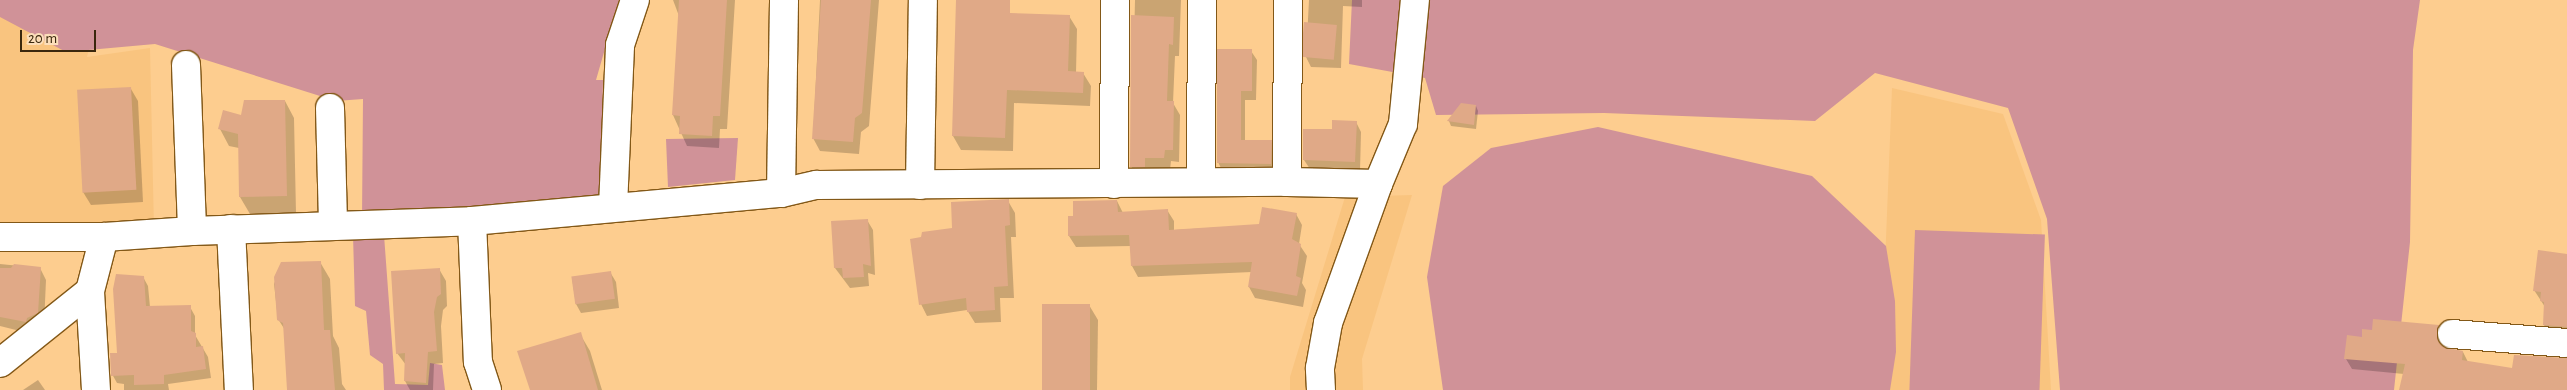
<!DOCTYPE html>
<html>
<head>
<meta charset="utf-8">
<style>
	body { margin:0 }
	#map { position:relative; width:2567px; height:390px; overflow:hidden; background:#fdcd8f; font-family:"Alegreya Sans",sans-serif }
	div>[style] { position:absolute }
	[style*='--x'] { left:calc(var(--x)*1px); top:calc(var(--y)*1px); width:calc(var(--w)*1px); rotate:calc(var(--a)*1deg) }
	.built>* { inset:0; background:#f9c47f }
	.green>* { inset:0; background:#d09298; transform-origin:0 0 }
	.shadow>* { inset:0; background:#0003 }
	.building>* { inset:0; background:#e0a987; transform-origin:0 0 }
	.roads { filter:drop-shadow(1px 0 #835817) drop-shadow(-1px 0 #835817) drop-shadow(0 1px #835817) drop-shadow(0 -1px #835817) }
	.street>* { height:28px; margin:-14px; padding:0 14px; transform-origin:14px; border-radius:14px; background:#fff }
	.secondary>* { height:28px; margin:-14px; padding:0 14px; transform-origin:14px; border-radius:14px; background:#fff }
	span { translate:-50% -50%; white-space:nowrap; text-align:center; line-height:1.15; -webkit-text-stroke:4px #fcdeba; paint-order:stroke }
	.scale { position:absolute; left:20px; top:30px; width:76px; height:22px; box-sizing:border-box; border:2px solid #3a270d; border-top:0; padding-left:6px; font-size:15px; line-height:18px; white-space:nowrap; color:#3a270d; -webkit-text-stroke:4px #fcdeba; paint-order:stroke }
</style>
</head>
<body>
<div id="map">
	<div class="built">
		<div style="clip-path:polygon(0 0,100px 0,87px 57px,150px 48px,154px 229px,0 223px)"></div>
		<div style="clip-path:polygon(1892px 88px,2003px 114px,2041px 220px,2051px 390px,1880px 390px)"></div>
		<div style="clip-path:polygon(1412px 195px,1362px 359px,1363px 390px,1290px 390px,1290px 377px,1345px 197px)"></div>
	</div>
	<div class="green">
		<div style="clip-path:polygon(0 0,619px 0,596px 80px,603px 80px,601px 199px,362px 217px,363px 99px,336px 101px,155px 44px,66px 52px,0 17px)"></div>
		<div style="clip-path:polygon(1352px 0,2420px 0,2413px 50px,2410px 242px,2394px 390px,2060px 390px,2047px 219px,2008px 108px,1875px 73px,1815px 121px,1604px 113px,1436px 115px,1425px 78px,1349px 64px)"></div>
		<div style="clip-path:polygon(1598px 127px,1812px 176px,1886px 246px,1895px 301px,1896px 352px,1890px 390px,1443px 390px,1427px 277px,1443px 186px,1491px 148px)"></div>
		<div style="clip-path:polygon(738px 138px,735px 180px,668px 187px,666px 139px)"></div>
		<div style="left:1915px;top:230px;width:130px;height:160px;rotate:2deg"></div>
		<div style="clip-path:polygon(353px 235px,384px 235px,395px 384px,428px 385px,430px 363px,442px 365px,445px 390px,384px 390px,383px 364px,370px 355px,366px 311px,355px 306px)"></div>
	</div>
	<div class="shadow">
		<div style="clip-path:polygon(673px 0,735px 0,727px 129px,720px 129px,719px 148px,687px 146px,673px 115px,679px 16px)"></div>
		<div style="clip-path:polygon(820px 0,879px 0,869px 126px,861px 132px,859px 154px,820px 151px,813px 138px)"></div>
		<div style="clip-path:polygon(1135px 0,1181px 0,1179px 56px,1175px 56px,1173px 103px,1180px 115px,1179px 162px,1171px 161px,1170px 170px,1138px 178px,1131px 166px)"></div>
		<div style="clip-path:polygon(1309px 0,1362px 0,1362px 7px,1343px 6px,1341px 68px,1311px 67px,1306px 57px)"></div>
		<div style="clip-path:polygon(1069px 16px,1077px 29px,1076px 73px,1083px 73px,1091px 86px,1090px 106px,1014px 103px,1013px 151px,961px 150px,953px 136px)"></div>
		<div style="clip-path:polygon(1251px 51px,1257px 60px,1256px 100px,1245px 100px,1245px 142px,1271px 141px,1276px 151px,1276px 174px,1223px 172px,1218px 162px)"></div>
		<div style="clip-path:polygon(131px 89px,138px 101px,143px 202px,91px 205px,83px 192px)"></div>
		<div style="clip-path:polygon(285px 101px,294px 118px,296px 213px,250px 214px,240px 197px,239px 148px,229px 146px,220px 129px,242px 116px)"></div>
		<div style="clip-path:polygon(1476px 106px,1478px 111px,1476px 129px,1451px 126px,1449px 121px)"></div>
		<div style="clip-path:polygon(1356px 122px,1361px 132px,1360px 171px,1310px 169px,1304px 160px,1333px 131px)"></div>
		<div style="clip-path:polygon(1008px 201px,1015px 213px,1016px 237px,1011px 237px,1014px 298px,1000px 298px,1001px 322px,975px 323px,967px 310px,927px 316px,921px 304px,953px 229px)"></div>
		<div style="clip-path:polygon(1117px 201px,1123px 213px,1167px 210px,1174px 221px,1174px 230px,1260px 225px,1296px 214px,1302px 225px,1299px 244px,1307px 256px,1302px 283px,1306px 290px,1303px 307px,1255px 298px,1249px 287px,1252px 272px,1138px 277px,1132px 266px,1131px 246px,1076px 247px,1069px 236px,1074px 217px)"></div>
		<div style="clip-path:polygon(867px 220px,873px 230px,875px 275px,868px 273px,869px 286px,850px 288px,835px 268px)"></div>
		<div style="clip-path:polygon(2567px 255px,2567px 338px,2551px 336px,2544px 325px,2545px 307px,2534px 290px)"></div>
		<div style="clip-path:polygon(320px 262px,330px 279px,333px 336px,339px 348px,342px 384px,346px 390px,288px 390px,285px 330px,278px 319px,274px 284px,282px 264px)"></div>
		<div style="clip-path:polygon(0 264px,40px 268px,46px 280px,44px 325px,32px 334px,0 326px)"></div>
		<div style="clip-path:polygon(439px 269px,446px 281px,447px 306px,443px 310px,441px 326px,443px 363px,434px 364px,433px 390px,410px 390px,405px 381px,406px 365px,397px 353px)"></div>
		<div style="clip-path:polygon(610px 272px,616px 282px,619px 308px,581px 313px,576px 304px,572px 278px)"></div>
		<div style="clip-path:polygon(143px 277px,148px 286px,150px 307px,190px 307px,195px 316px,195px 335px,208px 357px,211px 378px,168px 384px,169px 390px,124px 390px,124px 384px,117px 383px,112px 374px)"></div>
		<div style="clip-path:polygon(1089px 305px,1098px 320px,1097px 390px,1042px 390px)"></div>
		<div style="clip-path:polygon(2439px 326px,2445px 337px,2444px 348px,2463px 352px,2468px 362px,2513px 369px,2567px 358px,2567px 390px,2401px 390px,2404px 374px,2352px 369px,2346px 359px,2363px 338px,2373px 331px)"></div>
		<div style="clip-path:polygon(580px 334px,590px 351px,602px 390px,531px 390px)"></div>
		<div style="clip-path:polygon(38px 380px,45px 390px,23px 390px)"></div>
	</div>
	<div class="building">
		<div style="clip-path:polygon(679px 0,727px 0,720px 116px,713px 116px,712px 136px,679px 134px,680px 116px,672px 115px)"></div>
		<div style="clip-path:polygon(821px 0,871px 0,862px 113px,855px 118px,853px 142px,812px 139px)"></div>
		<div style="clip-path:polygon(956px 0,1010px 0,1010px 13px,1070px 15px,1068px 71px,1084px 72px,1083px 93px,1007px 90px,1005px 138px,952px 136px)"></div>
		<div style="clip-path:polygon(1131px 15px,1174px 17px,1173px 45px,1169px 44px,1167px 101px,1174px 101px,1173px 150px,1165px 150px,1164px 158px,1145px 158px,1145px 167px,1130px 167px)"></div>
		<div style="left:1304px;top:22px;width:33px;height:35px;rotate:5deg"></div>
		<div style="clip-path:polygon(1217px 49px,1252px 49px,1252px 91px,1241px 91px,1241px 140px,1272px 140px,1271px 164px,1217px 163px)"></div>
		<div style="left:131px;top:87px;width:103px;height:54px;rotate:87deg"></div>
		<div style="clip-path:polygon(244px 100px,285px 100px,287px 196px,239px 197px,238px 134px,218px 129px,223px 110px,241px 115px)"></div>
		<div style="clip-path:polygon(1461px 103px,1476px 105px,1474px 125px,1447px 121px)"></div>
		<div style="clip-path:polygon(1332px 120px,1357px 121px,1355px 162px,1303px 160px,1303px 129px,1332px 129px)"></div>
		<div style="clip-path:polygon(1009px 199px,1010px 225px,1005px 226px,1008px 286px,994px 287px,995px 310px,967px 312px,966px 298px,919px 305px,910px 239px,921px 237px,922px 232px,952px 228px,951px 202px)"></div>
		<div style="clip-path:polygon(1117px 200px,1118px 212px,1168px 209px,1169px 230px,1259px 224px,1262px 207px,1297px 213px,1292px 239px,1301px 244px,1296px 276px,1301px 278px,1297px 296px,1248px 287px,1252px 262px,1131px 266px,1129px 235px,1068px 236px,1068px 216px,1073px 216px,1073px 201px)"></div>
		<div style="clip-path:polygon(868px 219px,871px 266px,863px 264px,864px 277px,843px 278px,842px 268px,834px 268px,831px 221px)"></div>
		<div style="clip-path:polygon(2538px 250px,2567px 254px,2567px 327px,2543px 325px,2544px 302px,2540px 301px,2541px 292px,2533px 291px)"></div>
		<div style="clip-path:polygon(321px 261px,324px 330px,330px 330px,335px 390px,287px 390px,283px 323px,277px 320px,274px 277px,281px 262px)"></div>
		<div style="clip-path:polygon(14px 264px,41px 267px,38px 313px,27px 318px,26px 322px,0 317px,0 268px,11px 268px)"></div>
		<div style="clip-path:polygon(440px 268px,441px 294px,437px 297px,434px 312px,437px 351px,428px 352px,426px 383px,404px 381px,405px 353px,396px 354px,391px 271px)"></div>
		<div style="left:611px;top:271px;width:28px;height:40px;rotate:82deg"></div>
		<div style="clip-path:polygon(116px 274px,144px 276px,146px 306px,191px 305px,191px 331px,196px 333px,196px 347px,203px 346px,206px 369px,164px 375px,164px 384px,134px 385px,134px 375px,111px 376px,110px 353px,117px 353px,113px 289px)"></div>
		<div style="left:1090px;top:304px;width:86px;height:48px;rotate:90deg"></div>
		<div style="clip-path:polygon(2373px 319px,2439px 325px,2438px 341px,2444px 347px,2463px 351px,2462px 360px,2512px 368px,2514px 355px,2567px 358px,2567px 390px,2399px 390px,2405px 364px,2344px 359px,2347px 335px,2362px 337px,2362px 329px,2372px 330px)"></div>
		<div style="clip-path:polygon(581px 332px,598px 390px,530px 390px,517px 351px)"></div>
	</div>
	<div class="roads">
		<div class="street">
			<div style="--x:186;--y:65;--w:166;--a:87.9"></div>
			<div style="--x:330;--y:108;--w:118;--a:88.5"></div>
			<div style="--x:1201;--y:182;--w:182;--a:-89.7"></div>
			<div style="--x:1287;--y:182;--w:182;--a:-89.7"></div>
			<div style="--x:1114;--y:184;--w:184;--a:-89.7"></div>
			<div style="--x:920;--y:185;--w:185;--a:-89.1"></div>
			<div style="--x:781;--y:193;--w:193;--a:-89.1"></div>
			<div style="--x:613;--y:207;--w:162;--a:-87.5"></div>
			<div style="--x:620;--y:45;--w:47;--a:-71.6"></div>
			<div style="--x:472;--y:221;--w:141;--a:87.6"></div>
			<div style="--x:478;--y:362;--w:29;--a:72"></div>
			<div style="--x:231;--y:229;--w:161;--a:87.2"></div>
			<div style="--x:0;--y:237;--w:104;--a:0"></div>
			<div style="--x:104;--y:237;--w:88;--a:-3.9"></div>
			<div style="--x:192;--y:231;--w:280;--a:-2"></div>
			<div style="--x:472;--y:221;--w:310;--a:-5.2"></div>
			<div style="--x:781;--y:193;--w:37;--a:-13"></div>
			<div style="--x:817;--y:185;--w:470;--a:-0.4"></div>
			<div style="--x:1287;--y:182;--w:91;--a:1.3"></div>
			<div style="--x:2452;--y:334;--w:115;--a:4.5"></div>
			<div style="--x:0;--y:363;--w:115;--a:-38.7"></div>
			<div style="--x:96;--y:390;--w:99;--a:-93.5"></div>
			<div style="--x:90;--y:291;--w:56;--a:-75.5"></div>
		</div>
		<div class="secondary">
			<div style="--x:1321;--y:390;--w:22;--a:-93"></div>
			<div style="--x:1320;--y:368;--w:46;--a:-79.9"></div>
			<div style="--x:1328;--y:323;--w:148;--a:-70.2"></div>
			<div style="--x:1378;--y:184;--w:65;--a:-67.4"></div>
			<div style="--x:1403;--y:124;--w:125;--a:-84.5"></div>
		</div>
	</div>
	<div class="scale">20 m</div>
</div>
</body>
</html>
